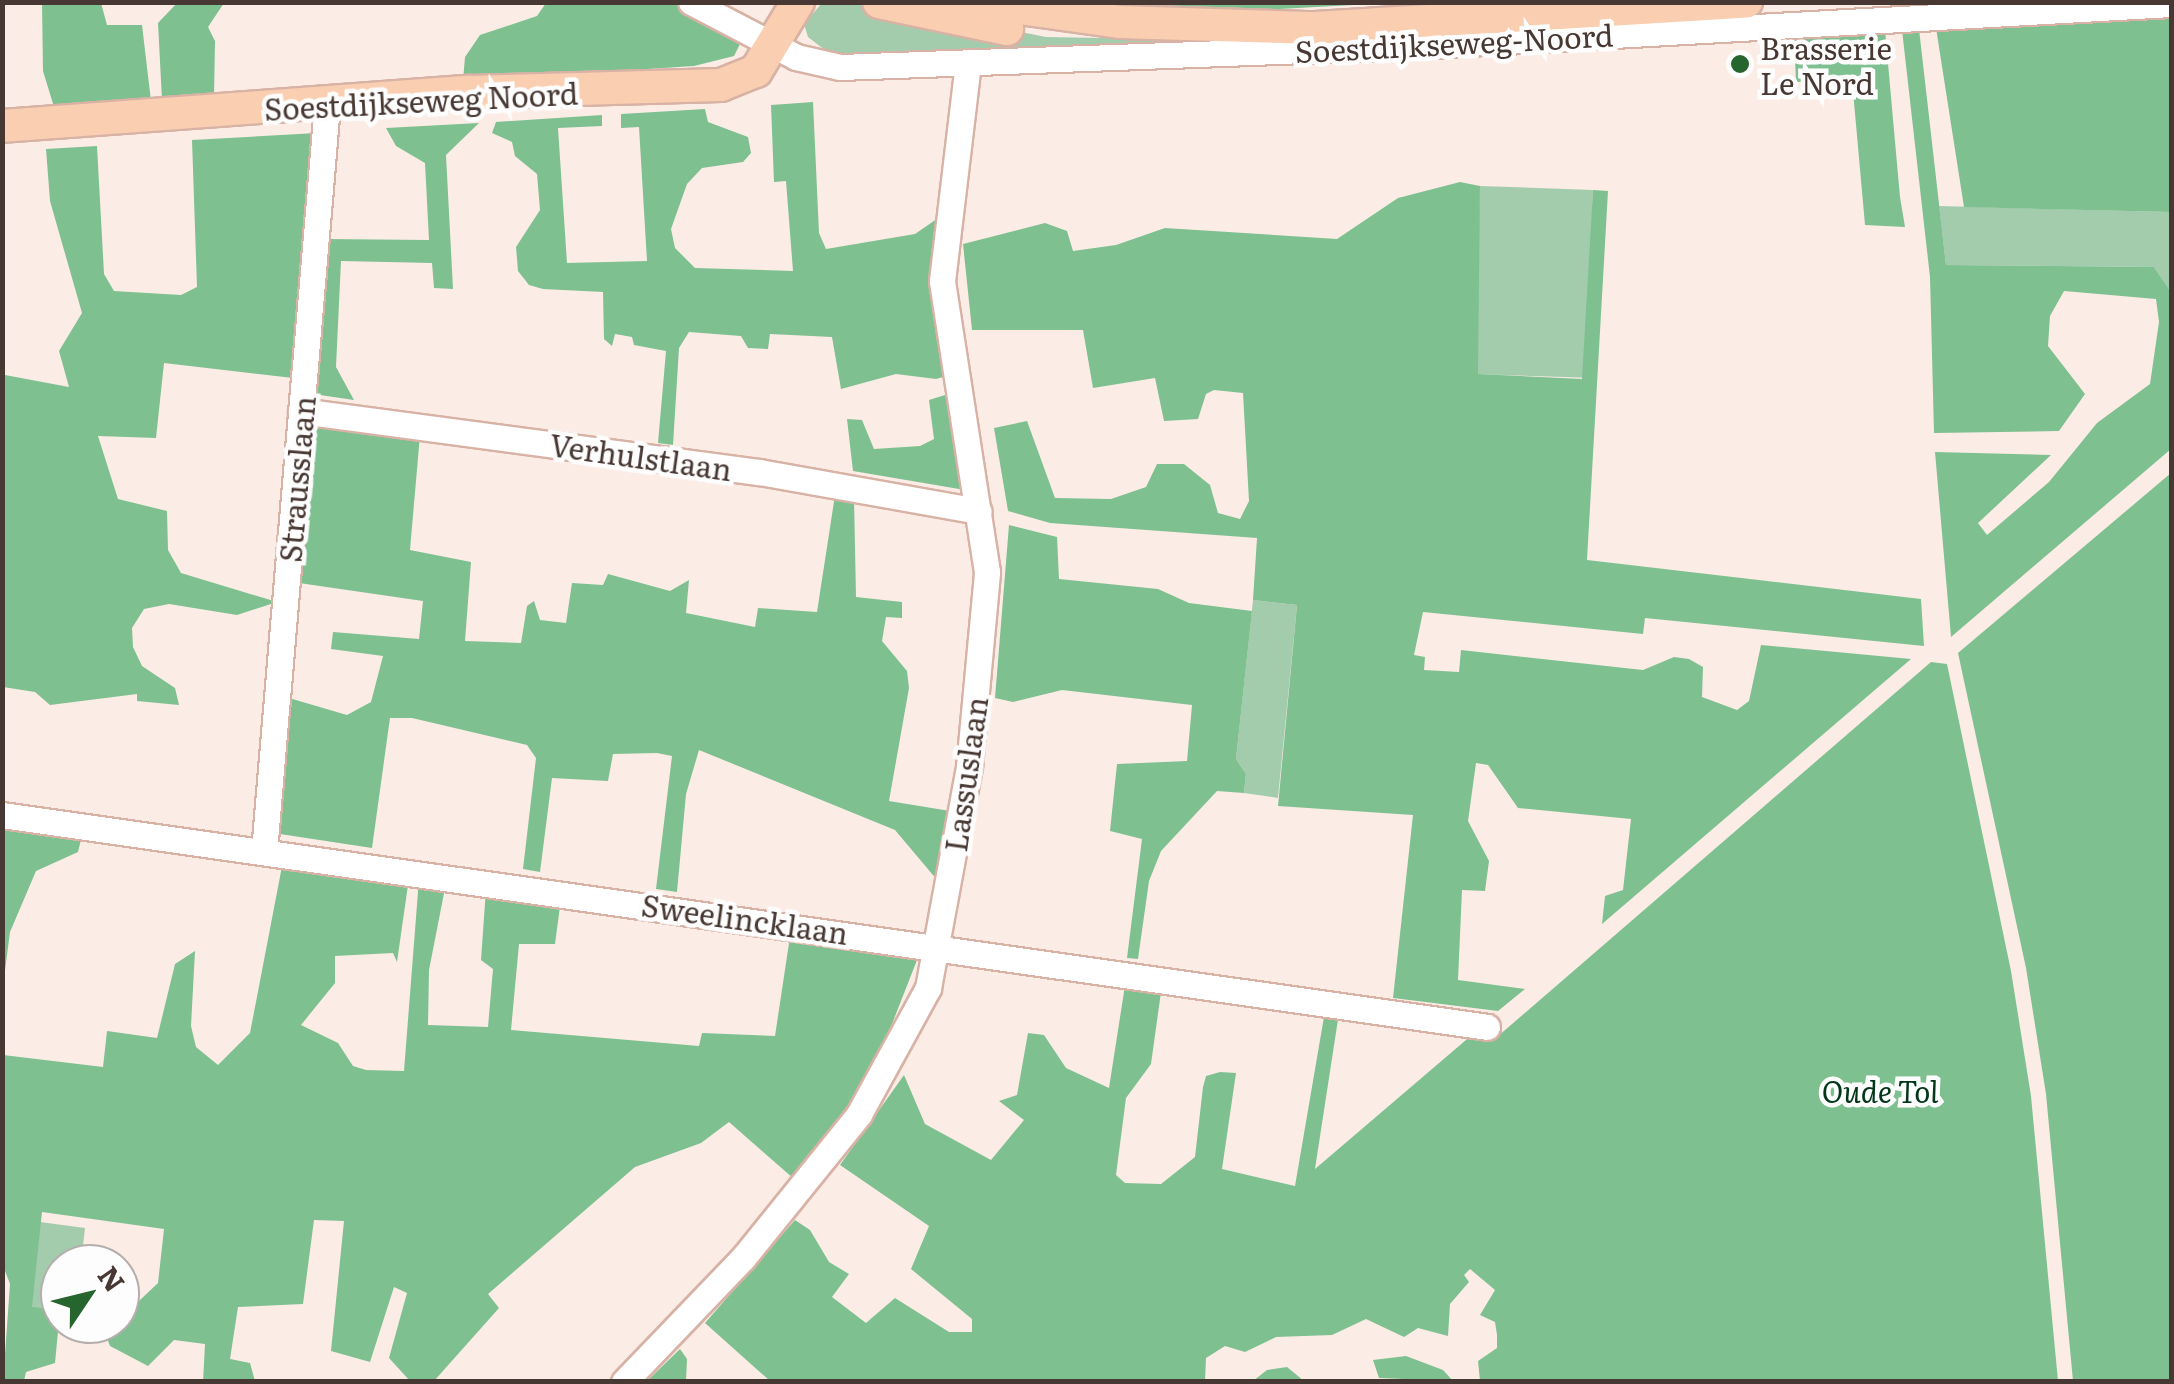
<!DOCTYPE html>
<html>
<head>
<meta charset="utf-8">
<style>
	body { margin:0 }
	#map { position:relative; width:2174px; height:1384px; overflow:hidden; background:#fcece6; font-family:Literata,serif }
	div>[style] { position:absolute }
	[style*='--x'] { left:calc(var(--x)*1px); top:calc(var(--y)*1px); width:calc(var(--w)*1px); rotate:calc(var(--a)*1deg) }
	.green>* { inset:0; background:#a3ccad; transform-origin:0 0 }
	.forest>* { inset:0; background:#7ec090 }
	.roads { filter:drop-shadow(2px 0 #d7b2a5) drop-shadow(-2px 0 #d7b2a5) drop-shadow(0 2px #d7b2a5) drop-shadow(0 -2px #d7b2a5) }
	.minor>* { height:25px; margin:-12.5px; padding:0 12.5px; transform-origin:12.5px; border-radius:12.5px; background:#fff }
	.major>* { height:32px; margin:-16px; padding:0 16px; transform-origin:16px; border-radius:16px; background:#faceb0 }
	.dots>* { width:28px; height:28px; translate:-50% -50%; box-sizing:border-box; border:5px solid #fdfdfd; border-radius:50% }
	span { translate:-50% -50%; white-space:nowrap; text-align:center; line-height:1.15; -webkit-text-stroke:9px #fdfdfd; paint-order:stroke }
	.street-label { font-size:30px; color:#473833 }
	.poi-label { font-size:30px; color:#473833 }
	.left { translate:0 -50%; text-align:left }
	.park-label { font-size:30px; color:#023719; font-style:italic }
	.frame { position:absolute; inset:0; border:5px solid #473833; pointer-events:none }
	.north { position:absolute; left:40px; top:1244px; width:100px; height:100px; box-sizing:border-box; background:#fdfdfd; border:2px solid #b4aeac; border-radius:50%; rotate:55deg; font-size:28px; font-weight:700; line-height:40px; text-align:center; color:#473833 }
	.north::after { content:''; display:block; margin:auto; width:35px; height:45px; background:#26652d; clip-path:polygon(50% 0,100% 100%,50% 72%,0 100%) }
</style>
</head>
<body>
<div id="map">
	<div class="green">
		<div style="clip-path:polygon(869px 2px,1046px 37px,1157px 39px,1146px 46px,847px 56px,830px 54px,808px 37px,804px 24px,822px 3px)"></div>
		<div style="left:1480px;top:186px;width:113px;height:188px;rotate:2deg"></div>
		<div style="clip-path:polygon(1939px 206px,2171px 212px,2171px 292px,2154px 267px,1946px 265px)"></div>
		<div style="clip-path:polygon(1253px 600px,1297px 605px,1278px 798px,1244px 793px,1246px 774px,1236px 759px)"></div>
		<div style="clip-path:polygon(40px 1222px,85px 1228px,81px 1264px,60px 1264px,60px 1316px,29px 1312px)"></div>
	</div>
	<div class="forest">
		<div style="clip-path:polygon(42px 3px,101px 3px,107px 25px,142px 25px,151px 101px,54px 107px,43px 71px)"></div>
		<div style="clip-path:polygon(177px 3px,224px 3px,208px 27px,215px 41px,214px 97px,162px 100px,158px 23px)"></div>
		<div style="clip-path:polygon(546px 3px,678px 3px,721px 24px,741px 42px,734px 56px,694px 66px,463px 81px,465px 57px,480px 35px,537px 16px)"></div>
		<div style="clip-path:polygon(1074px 3px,1390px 3px,1226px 12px)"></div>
		<div style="clip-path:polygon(2171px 18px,2171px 212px,1964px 207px,1936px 28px)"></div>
		<div style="clip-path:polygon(1919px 29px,1946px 265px,2154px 267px,2171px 292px,2171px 449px,1951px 637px,1935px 452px,2051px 455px,1978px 523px,1987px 535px,2049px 482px,2097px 423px,2150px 384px,2159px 322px,2156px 299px,2064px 291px,2050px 316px,2048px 346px,2085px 394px,2059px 431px,1934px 433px,1930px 277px,1902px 30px)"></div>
		<div style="clip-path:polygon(1885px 30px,1900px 197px,1905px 227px,1865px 225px,1852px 80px,1796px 82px,1794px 34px)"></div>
		<div style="clip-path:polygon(813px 102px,819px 233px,826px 249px,915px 234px,944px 214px,957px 373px,936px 379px,896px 374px,841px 389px,832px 337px,770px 334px,768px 349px,748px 348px,741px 336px,689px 332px,679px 348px,673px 445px,658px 443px,666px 351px,634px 345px,632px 337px,615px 334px,612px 346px,604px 339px,603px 292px,543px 289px,529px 285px,518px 271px,516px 247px,540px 210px,537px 174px,515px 156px,512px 142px,492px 133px,496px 122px,602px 115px,602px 126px,558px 128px,567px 263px,647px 261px,639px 127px,621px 128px,621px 114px,705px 109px,708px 122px,748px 137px,751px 153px,743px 162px,702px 168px,687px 184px,671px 229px,675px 248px,695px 268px,793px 271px,786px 181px,774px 182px,771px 105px)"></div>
		<div style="clip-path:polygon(479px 123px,446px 155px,453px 289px,434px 288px,432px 263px,341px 261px,336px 367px,354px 400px,313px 394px,324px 239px,429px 240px,425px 163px,396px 146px,386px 128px)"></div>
		<div style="clip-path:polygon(317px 133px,293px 378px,164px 363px,156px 438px,98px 436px,118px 499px,167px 511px,168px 550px,181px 573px,277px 602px,237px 615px,169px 604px,144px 609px,132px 628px,133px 647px,142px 666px,175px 688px,179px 705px,137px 701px,137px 694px,50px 705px,35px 692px,3px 687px,2px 367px,5px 375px,69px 387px,59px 351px,82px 313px,50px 201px,46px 149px,97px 146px,104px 274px,114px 291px,181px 295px,197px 287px,192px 140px)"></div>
		<div style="clip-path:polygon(1460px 182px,1480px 186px,1478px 374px,1582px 379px,1593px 190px,1608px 191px,1587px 560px,1921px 599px,1924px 646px,1645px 618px,1643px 634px,1423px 612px,1414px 655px,1425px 657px,1424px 670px,1459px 672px,1461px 650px,1643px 670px,1674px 657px,1689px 659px,1703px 667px,1702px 697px,1737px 710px,1749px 701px,1761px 645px,1911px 659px,1602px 924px,1605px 896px,1623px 890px,1631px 819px,1518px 808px,1488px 765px,1476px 763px,1468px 821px,1489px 861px,1485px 891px,1462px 890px,1458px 980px,1525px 989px,1498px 1011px,1393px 998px,1413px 815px,1278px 806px,1297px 605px,1253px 600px,1257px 538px,1050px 523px,1008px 511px,994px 428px,1027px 421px,1055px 498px,1111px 499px,1146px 487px,1157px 464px,1184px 464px,1210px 485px,1218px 513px,1240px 519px,1249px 501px,1243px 393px,1214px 390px,1206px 394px,1198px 419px,1164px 421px,1155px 378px,1093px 388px,1083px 330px,972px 330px,963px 244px,1045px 223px,1067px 231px,1073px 251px,1116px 245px,1165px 228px,1337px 239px,1398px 198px)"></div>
		<div style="clip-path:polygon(961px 390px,965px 490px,853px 471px,847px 419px,862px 420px,874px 449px,920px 446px,934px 439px,929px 400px)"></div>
		<div style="clip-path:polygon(312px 420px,420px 435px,410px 550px,471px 562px,465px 641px,521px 643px,527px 606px,534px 601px,540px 620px,566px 623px,572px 583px,603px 585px,608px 574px,670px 591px,689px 580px,686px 613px,755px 627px,758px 608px,817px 612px,835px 495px,854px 498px,856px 597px,902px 602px,902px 618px,886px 617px,882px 641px,907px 671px,909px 688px,889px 801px,950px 811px,938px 881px,895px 830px,699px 750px,686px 794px,677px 892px,656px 889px,672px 756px,657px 753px,613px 754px,608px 781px,552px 778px,540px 872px,523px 869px,536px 758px,527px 745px,412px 718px,390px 718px,372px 848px,280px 834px,289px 698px,347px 715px,371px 702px,383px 656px,331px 649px,333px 632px,419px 639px,423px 601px,299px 583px)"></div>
		<div style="clip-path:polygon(2171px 473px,2171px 1381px,2073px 1381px,2046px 1094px,2026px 968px,1958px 653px)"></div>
		<div style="clip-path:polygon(1009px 525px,1057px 537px,1059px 579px,1158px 589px,1189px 603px,1252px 611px,1236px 759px,1246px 774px,1244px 793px,1217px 791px,1161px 851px,1149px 881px,1138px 959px,1127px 958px,1142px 839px,1110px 831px,1117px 764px,1187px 761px,1192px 705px,1062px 690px,1013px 702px,995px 698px)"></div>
		<div style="clip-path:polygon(1931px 662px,1947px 664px,2011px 971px,2031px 1096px,2058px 1381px,1480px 1381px,1478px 1361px,1497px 1348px,1497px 1335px,1495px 1322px,1480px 1315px,1495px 1290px,1470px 1269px,1464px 1275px,1469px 1282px,1450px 1304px,1448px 1336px,1418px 1328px,1404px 1337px,1366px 1319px,1332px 1335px,1276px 1337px,1245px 1352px,1225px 1346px,1206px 1358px,1205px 1381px,770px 1381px,705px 1323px,795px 1220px,810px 1230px,829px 1262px,849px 1274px,832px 1297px,866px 1323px,895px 1298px,949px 1332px,972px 1332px,972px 1319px,911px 1269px,929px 1226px,840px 1165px,904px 1075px,925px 1124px,991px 1160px,1024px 1120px,999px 1101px,1017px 1095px,1028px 1033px,1044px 1035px,1066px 1068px,1109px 1088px,1126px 979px,1162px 985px,1151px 1064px,1126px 1098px,1116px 1175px,1125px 1183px,1161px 1184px,1195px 1157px,1203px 1087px,1206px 1076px,1220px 1072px,1236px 1073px,1222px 1169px,1295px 1186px,1325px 1011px,1339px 1013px,1315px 1169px,1473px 1034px,1497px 1037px)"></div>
		<div style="clip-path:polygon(3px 820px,83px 831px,78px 852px,36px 871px,10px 932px,3px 986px)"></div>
		<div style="clip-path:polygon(283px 861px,409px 878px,397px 962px,393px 953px,335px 956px,335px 983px,301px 1025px,338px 1043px,353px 1066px,366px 1070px,404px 1071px,419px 879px,446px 883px,429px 970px,428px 1025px,488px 1027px,493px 969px,481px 960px,486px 889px,561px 899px,555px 944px,519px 944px,511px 1030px,699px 1046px,702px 1033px,775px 1036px,791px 930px,919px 955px,872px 1075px,793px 1178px,729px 1122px,701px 1143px,635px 1167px,488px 1294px,499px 1308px,434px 1381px,410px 1381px,389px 1358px,407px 1293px,394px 1287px,370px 1362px,331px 1351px,344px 1221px,314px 1220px,303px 1304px,238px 1307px,230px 1359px,250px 1363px,255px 1381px,203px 1382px,205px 1344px,174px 1340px,148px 1366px,110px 1346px,105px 1333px,158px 1283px,164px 1229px,42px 1212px,32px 1307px,60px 1310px,55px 1363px,26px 1372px,24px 1381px,3px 1382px,10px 1284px,2px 1263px,3px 1055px,103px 1067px,107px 1031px,157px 1038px,175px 964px,195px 951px,191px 1026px,196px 1047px,218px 1065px,250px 1033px)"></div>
		<div style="clip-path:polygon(680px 1349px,687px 1359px,686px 1381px,647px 1381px)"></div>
		<div style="clip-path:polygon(1406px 1356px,1443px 1370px,1453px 1381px,1379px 1378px,1373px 1360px)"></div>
		<div style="clip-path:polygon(1287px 1367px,1304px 1381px,1253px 1381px,1267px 1370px)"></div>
	</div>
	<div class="roads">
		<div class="minor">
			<div style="--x:691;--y:2;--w:119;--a:27.6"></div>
			<div style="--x:796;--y:57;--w:45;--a:12.8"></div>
			<div style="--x:840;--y:67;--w:575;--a:-2.09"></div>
			<div style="--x:1415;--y:46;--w:758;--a:-3.18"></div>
			<div style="--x:301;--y:411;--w:462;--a:7.6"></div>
			<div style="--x:759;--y:472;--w:223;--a:10.1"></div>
			<div style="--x:2;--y:815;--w:1500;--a:8.12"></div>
			<div style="--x:264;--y:852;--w:750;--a:-85.18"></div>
			<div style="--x:624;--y:1382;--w:172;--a:-46.2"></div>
			<div style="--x:743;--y:1258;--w:185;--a:-51.1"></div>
			<div style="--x:859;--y:1114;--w:144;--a:-61.3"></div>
			<div style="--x:928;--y:988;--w:225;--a:-79.5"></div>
			<div style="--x:969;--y:767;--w:196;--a:-84.7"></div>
			<div style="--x:987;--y:572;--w:294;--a:-98.8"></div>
			<div style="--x:942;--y:281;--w:220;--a:-83.2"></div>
		</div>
		<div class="major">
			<div style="--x:879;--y:2;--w:131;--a:11.9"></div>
			<div style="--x:976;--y:2;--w:145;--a:7.9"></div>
			<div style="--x:1120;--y:22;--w:195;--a:1.8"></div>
			<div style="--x:1315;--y:28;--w:432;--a:-3.5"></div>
			<div style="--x:2;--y:126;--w:468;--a:-4.2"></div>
			<div style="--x:469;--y:92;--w:252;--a:-1.6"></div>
			<div style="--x:721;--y:85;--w:38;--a:-22"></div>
			<div style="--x:756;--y:71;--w:81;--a:-58.7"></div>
		</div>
	</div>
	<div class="dots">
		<div style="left:1740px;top:64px;background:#26652d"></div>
	</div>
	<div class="street-label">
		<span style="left:1454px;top:42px;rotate:-3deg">Soestdijkseweg-Noord</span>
		<span style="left:421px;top:100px;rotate:-3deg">Soestdijkseweg Noord</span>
		<span style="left:641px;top:456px;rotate:8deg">Verhulstlaan</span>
		<span style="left:296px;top:479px;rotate:-85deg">Strausslaan</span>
		<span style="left:965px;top:774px;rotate:-82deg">Lassuslaan</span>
		<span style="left:745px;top:918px;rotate:8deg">Sweelincklaan</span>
	</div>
	<div class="poi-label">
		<span class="left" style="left:1760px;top:64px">Brasserie<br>Le Nord</span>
	</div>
	<div class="park-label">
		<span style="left:1880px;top:1090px">Oude Tol</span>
	</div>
	<div class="frame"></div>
	<div class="north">N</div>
</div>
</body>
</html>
